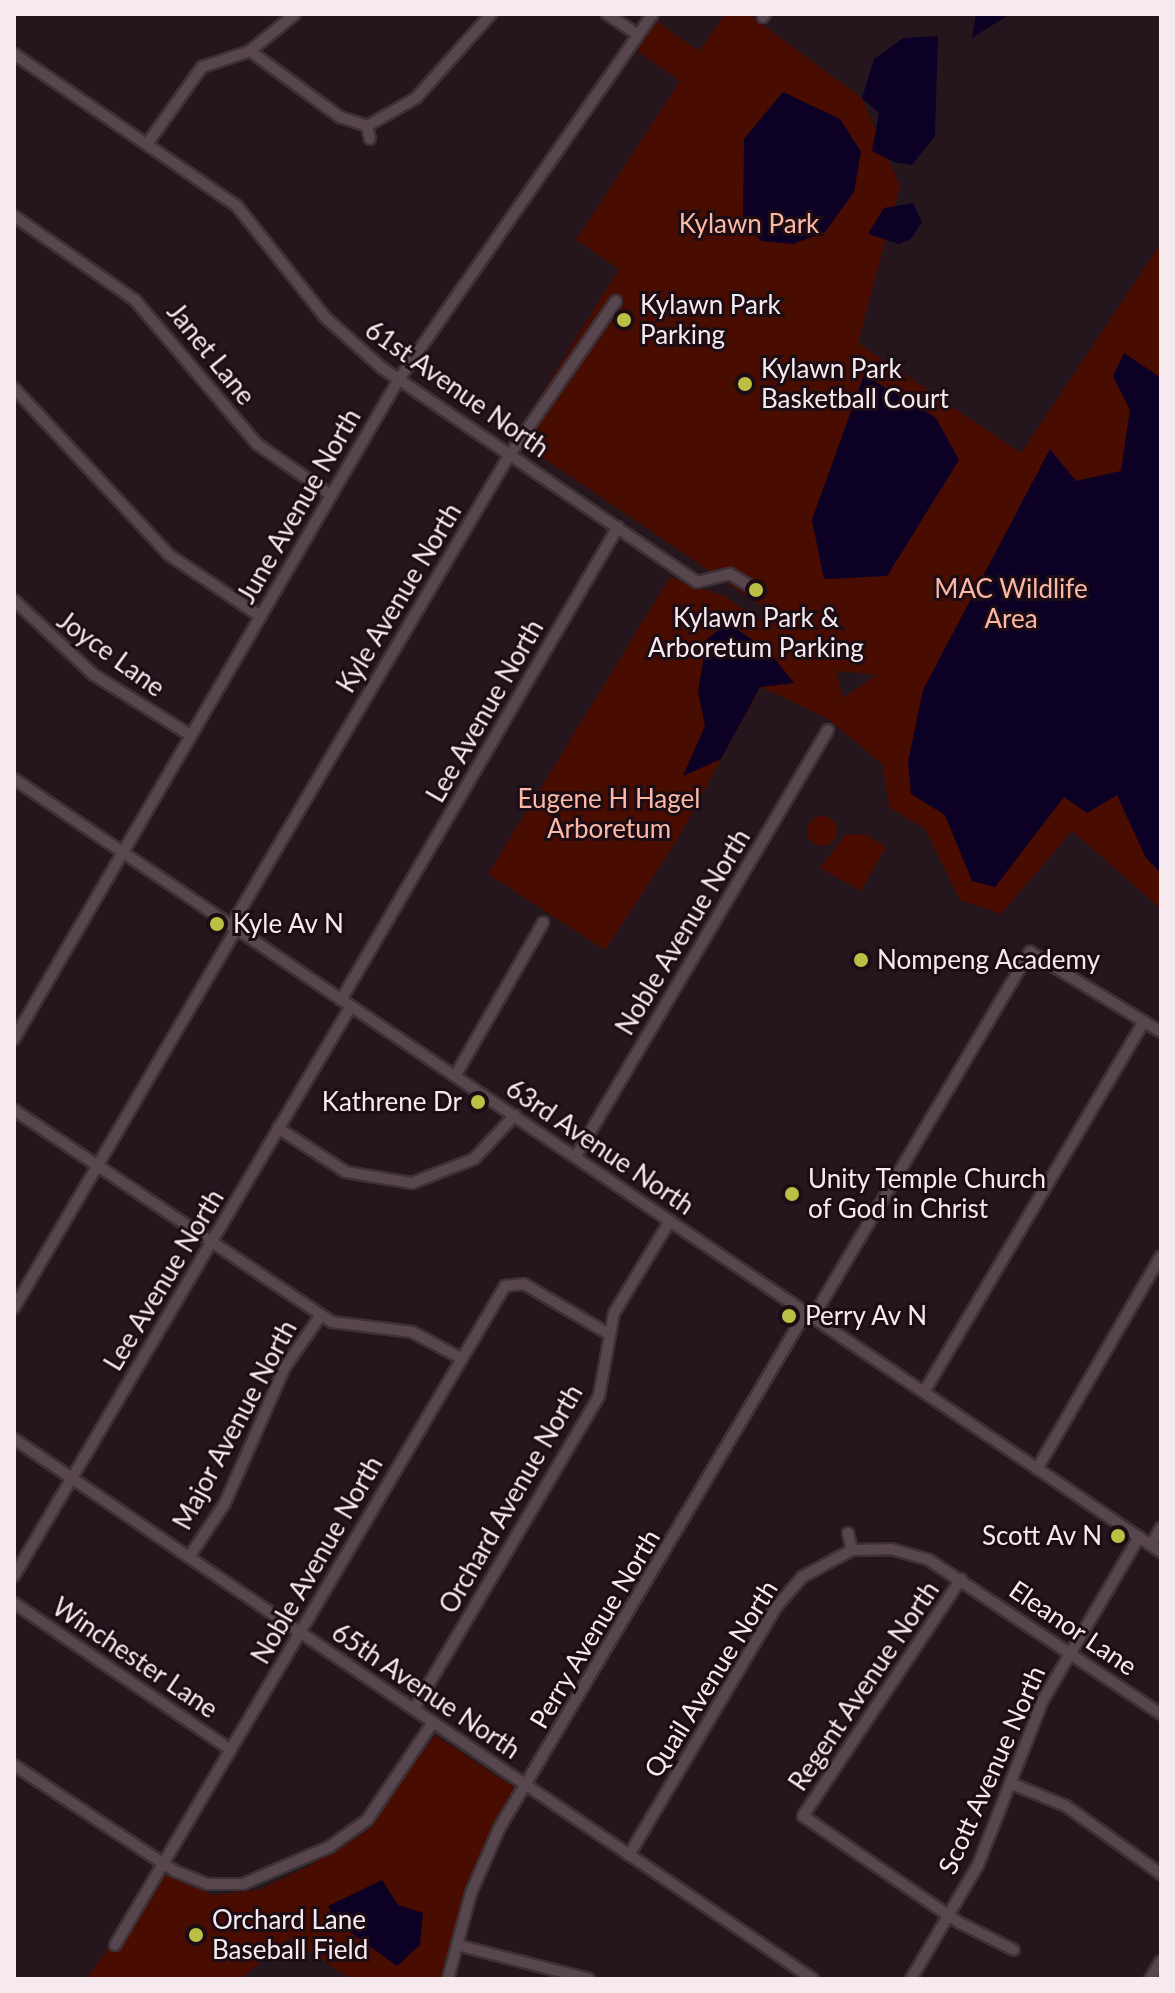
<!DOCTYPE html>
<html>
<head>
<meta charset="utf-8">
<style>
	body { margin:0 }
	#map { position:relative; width:1175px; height:1993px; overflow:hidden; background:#25161e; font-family:Lato,sans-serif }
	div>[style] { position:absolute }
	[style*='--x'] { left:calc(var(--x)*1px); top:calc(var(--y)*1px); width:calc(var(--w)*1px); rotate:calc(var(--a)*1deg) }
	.green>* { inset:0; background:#480c00 }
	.round { border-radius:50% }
	.water>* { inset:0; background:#0d0025 }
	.roads { filter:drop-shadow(2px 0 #3c3136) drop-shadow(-2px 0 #3c3136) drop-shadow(0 2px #3c3136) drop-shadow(0 -2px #3c3136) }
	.minor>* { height:10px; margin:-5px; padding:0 5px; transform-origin:5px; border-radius:5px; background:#58464f }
	.dots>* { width:22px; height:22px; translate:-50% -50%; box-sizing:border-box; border:4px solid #1c0d15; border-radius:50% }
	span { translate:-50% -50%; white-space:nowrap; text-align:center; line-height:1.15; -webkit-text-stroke:6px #1c0d15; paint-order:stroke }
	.park-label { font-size:26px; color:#fdb8a5 }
	.poi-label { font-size:26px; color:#f6eaef }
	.left { translate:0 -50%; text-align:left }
	.right { translate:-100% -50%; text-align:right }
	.street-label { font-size:26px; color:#f6eaef }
	.frame { position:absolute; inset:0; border:16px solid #f6eaef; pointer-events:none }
</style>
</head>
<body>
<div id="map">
	<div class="green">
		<div style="clip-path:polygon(evenodd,725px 14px,748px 14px,862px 98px,900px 186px,858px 343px,1021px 453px,1161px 243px,1161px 909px,1072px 831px,1001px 914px,960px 900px,925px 829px,889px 807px,883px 765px,828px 719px,761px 687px,676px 842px,605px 950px,488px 874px,670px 577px,724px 596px,763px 622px,770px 612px,514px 438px,619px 269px,576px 240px,680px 81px,637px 51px,656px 21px,699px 51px,725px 14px,837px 671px,877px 675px,842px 698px,837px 671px)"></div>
		<div class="round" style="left:807px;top:816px;width:30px;height:30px"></div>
		<div style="clip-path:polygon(865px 834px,886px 847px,861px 891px,820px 868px,845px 835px)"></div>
		<div style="clip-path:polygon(435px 1735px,516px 1789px,478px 1858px,441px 1979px,351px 1979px,289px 1938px,241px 1979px,86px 1979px,163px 1874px,214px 1895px,261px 1889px,310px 1865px,362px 1834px)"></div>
	</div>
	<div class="water">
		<div style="clip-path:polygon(976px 14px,1010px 14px,972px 38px)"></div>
		<div style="clip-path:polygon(938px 36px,935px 136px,912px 165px,894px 162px,872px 151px,879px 113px,862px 98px,874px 59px,903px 38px)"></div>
		<div style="clip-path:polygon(783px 92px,840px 119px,861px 152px,854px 192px,825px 232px,793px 244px,762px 241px,743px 223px,744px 139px)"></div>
		<div style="clip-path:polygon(913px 203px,922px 222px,911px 239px,899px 244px,868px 234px,884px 208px)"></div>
		<div style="clip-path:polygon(1124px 353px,1161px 378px,1161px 873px,1146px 858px,1117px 795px,1087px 813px,1064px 797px,995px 887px,972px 881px,945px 815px,911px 794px,908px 762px,923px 690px,1050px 449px,1076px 481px,1121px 471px,1130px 410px,1113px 376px)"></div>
		<div style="clip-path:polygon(864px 375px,936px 418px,959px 460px,887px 576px,824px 579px,812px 520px)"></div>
		<div style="clip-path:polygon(727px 623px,768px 650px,794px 683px,760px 687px,721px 759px,683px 776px,705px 726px,698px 691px,707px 639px)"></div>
		<div style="clip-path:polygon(382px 1880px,398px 1905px,423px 1913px,420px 1945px,397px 1966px,335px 1921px,328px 1906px)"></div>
	</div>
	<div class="roads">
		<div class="minor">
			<div style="--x:607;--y:14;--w:37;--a:34"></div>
			<div style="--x:763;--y:17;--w:4;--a:-56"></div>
			<div style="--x:250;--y:51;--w:112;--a:36.3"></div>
			<div style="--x:340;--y:117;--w:28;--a:18"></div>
			<div style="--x:367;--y:126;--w:56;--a:-29.7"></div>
			<div style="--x:416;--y:98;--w:113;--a:-48.2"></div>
			<div style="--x:14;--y:54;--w:270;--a:34.3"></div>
			<div style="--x:237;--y:206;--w:142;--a:51.6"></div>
			<div style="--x:325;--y:317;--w:76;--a:41.8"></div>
			<div style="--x:382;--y:368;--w:381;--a:34.2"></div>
			<div style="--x:697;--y:582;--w:34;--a:-14"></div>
			<div style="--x:730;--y:574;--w:27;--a:31"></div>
			<div style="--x:367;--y:126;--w:13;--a:77"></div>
			<div style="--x:147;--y:144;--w:95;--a:-54.5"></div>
			<div style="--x:202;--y:67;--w:51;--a:-18.4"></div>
			<div style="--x:250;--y:51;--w:58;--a:-39.4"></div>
			<div style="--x:14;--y:216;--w:147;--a:34.8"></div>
			<div style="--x:135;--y:300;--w:189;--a:49.7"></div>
			<div style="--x:257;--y:444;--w:90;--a:34.6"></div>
			<div style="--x:14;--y:388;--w:228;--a:47.1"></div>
			<div style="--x:169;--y:555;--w:110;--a:33.8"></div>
			<div style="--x:14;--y:600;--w:110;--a:43.2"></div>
			<div style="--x:94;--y:675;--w:113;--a:32"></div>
			<div style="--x:14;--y:779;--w:1383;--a:33.98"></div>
			<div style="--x:231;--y:926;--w:548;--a:-59.41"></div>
			<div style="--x:510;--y:454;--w:186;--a:-55.3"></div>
			<div style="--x:341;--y:1000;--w:548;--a:-59.65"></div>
			<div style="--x:14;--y:1039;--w:764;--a:-59.74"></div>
			<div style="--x:399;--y:379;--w:445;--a:-55.2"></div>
			<div style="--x:455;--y:1076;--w:177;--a:-60.1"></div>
			<div style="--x:14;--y:1110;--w:382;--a:33.7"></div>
			<div style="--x:332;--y:1322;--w:81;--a:7.1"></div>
			<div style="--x:412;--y:1332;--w:55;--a:28"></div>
			<div style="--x:278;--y:1128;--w:81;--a:32.9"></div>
			<div style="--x:346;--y:1172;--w:67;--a:9.5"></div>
			<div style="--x:412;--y:1183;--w:66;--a:-21.2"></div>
			<div style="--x:474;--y:1159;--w:60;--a:-47"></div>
			<div style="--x:576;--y:1156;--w:495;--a:-59.4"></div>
			<div style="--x:14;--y:1308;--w:439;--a:-59.6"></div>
			<div style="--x:813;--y:1317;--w:425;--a:-59.3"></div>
			<div style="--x:1030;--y:952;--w:153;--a:31.4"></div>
			<div style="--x:924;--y:1392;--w:431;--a:-59.3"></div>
			<div style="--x:14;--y:1439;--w:964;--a:34.05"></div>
			<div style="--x:1037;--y:1469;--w:246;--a:-59.8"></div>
			<div style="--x:848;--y:1533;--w:17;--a:77"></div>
			<div style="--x:1151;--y:1545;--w:20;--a:-60"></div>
			<div style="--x:189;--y:1557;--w:65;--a:-56.3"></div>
			<div style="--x:225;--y:1503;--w:149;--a:-66.2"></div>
			<div style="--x:285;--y:1367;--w:63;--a:-55.3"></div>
			<div style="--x:14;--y:1576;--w:662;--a:-59.41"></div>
			<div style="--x:961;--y:1579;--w:285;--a:123.7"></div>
			<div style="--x:803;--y:1816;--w:190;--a:34.3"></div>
			<div style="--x:960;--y:1923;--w:60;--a:26.6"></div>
			<div style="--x:14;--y:1603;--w:262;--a:34.1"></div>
			<div style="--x:414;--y:1709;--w:364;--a:-59.4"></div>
			<div style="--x:599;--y:1396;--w:84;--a:-79.8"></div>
			<div style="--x:614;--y:1313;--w:108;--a:-58.7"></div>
			<div style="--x:14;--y:1765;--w:193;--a:33.4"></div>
			<div style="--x:175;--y:1871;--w:35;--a:22"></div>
			<div style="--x:208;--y:1884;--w:35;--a:0"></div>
			<div style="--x:243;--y:1884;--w:94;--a:-23.3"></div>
			<div style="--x:329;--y:1847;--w:47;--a:-35.4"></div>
			<div style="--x:367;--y:1820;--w:118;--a:-56"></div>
			<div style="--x:1010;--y:1783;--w:61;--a:22.3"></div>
			<div style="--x:1066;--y:1806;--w:117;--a:35.6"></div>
			<div style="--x:629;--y:1855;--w:290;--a:-59.3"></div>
			<div style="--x:777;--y:1606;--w:38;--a:-49"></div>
			<div style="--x:802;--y:1577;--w:57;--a:-28.4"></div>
			<div style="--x:852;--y:1550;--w:39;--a:-1"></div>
			<div style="--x:891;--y:1549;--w:40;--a:16"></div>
			<div style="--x:929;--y:1560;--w:278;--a:33.6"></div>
			<div style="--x:115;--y:1945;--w:766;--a:-59.38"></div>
			<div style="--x:505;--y:1286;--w:19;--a:-6"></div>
			<div style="--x:524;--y:1284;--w:99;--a:30.5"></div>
			<div style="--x:457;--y:1945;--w:136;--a:14.4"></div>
			<div style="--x:448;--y:1979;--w:89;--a:-75"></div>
			<div style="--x:471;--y:1893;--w:72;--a:-66.3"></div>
			<div style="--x:500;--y:1827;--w:599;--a:-59.28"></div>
			<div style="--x:911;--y:1979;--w:132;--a:-59.6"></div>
			<div style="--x:978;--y:1865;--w:177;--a:-68.5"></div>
			<div style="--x:1043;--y:1700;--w:189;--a:-59.5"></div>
			<div style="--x:1150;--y:1979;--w:21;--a:-59"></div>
		</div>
	</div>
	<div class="dots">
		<div style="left:624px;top:320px;background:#bbc045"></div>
		<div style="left:745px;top:384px;background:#bbc045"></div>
		<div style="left:756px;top:590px;background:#bbc045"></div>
		<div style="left:217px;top:924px;background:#bbc045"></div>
		<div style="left:861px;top:960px;background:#bbc045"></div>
		<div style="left:478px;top:1102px;background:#bbc045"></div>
		<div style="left:792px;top:1194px;background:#bbc045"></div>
		<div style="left:789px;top:1316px;background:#bbc045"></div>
		<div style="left:1118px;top:1536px;background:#bbc045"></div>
		<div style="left:196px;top:1935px;background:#bbc045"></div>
	</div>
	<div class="park-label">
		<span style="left:749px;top:224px">Kylawn Park</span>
		<span style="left:1011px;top:604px">MAC Wildlife<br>Area</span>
		<span style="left:609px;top:814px">Eugene H Hagel<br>Arboretum</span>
	</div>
	<div class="poi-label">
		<span class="left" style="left:640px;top:320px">Kylawn Park<br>Parking</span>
		<span class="left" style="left:761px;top:384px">Kylawn Park<br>Basketball Court</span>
		<span style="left:756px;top:633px">Kylawn Park &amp;<br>Arboretum Parking</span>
		<span class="left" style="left:233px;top:924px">Kyle Av N</span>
		<span class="left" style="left:877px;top:960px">Nompeng Academy</span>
		<span class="right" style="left:462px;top:1102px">Kathrene Dr</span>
		<span class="left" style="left:808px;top:1194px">Unity Temple Church<br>of God in Christ</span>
		<span class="left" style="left:805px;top:1316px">Perry Av N</span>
		<span class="right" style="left:1102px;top:1536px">Scott Av N</span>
		<span class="left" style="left:212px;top:1935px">Orchard Lane<br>Baseball Field</span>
	</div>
	<div class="street-label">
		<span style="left:211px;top:354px;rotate:51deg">Janet Lane</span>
		<span style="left:457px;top:389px;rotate:35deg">61st Avenue North</span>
		<span style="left:299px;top:506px;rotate:-60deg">June Avenue North</span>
		<span style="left:399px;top:598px;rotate:-59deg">Kyle Avenue North</span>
		<span style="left:111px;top:654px;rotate:36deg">Joyce Lane</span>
		<span style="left:485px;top:711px;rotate:-60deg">Lee Avenue North</span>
		<span style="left:683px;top:932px;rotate:-59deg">Noble Avenue North</span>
		<span style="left:600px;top:1147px;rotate:34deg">63rd Avenue North</span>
		<span style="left:164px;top:1280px;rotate:-59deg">Lee Avenue North</span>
		<span style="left:235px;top:1425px;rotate:-62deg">Major Avenue North</span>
		<span style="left:511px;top:1499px;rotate:-60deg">Orchard Avenue North</span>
		<span style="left:317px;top:1560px;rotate:-60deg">Noble Avenue North</span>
		<span style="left:1073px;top:1628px;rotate:34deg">Eleanor Lane</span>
		<span style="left:595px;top:1629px;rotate:-59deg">Perry Avenue North</span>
		<span style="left:135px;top:1658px;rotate:34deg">Winchester Lane</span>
		<span style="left:711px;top:1679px;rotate:-58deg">Quail Avenue North</span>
		<span style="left:864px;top:1686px;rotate:-56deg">Regent Avenue North</span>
		<span style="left:426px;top:1691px;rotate:34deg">65th Avenue North</span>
		<span style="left:992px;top:1770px;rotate:-66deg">Scott Avenue North</span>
	</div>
	<div class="frame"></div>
</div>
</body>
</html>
